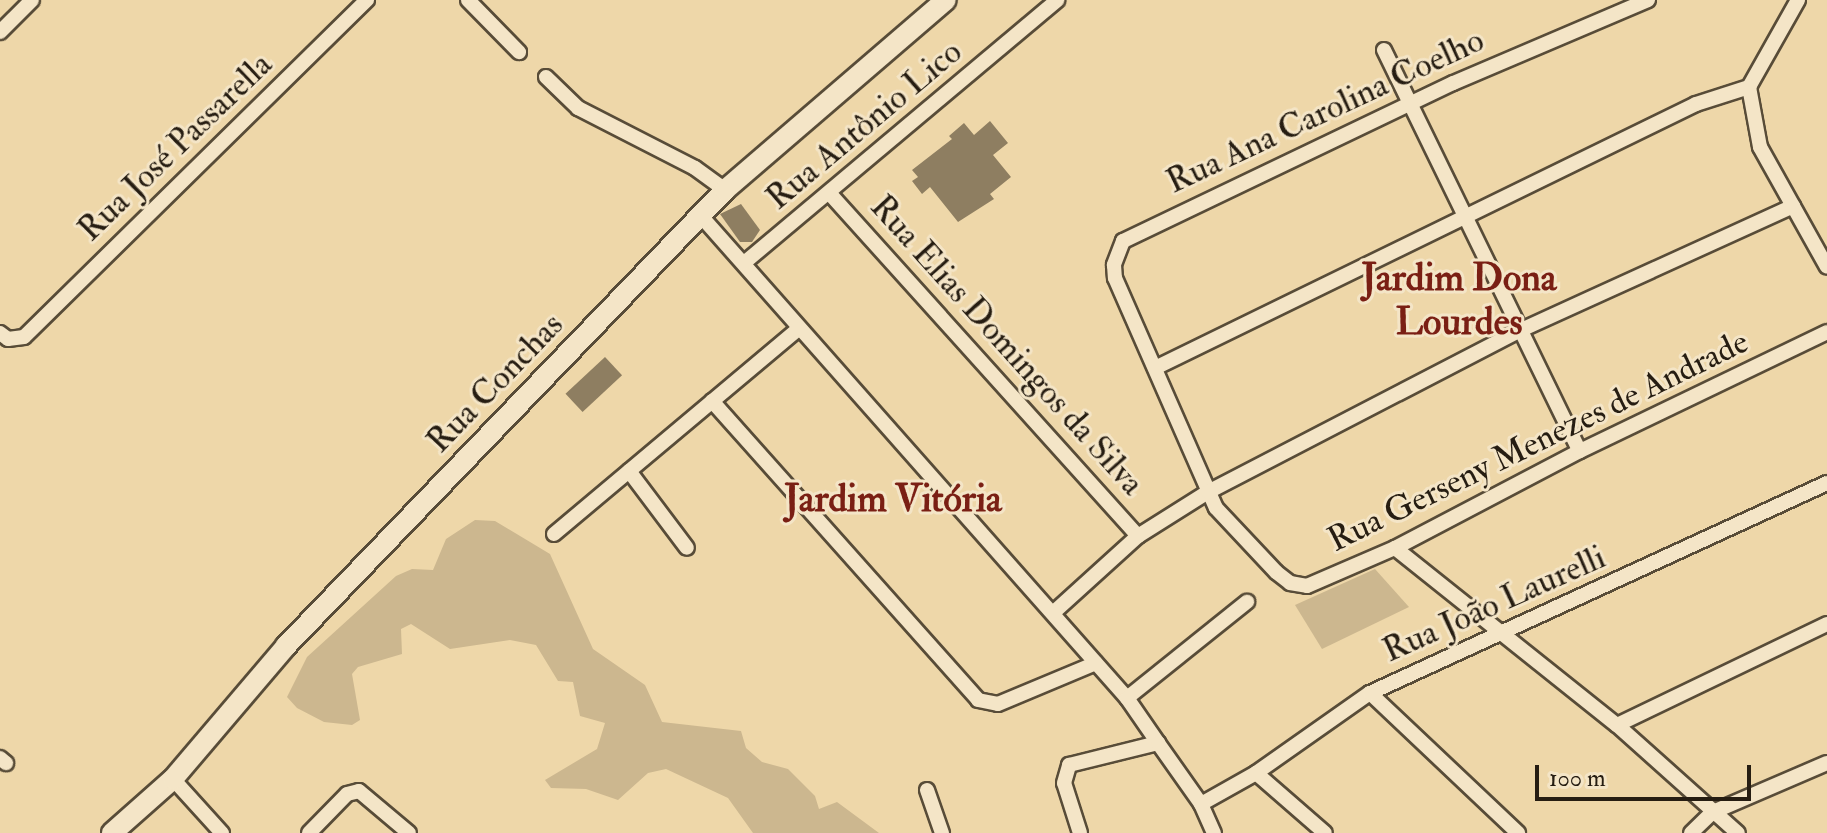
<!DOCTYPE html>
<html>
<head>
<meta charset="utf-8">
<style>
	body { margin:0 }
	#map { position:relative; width:1827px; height:833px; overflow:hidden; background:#eed7a9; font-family:"IM FELL Double Pica",serif }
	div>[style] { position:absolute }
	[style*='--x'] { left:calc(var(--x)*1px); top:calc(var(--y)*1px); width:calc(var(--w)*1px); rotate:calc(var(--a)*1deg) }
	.green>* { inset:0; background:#ccb78f }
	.building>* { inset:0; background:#8e7e61; transform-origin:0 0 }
	.roads { filter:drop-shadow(2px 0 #584c38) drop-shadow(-2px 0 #584c38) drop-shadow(0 2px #584c38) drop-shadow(0 -2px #584c38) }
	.minor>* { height:14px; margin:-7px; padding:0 7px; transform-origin:7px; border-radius:7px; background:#f4e5c7 }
	.secondary>* { height:20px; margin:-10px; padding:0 10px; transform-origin:10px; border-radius:10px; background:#f4e5c7 }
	span { translate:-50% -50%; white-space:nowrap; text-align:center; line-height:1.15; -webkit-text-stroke:6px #f4e5c7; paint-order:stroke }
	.street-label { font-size:34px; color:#261d12 }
	.quarter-label { font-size:38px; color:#7a1f14; font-weight:700 }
	.scale { position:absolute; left:1535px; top:765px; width:216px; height:36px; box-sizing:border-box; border:4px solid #261d12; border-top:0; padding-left:10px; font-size:24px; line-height:28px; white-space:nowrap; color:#261d12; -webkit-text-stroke:6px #f4e5c7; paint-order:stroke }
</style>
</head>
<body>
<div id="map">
	<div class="green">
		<div style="clip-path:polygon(475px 520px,495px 521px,550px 554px,593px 649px,645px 685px,662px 722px,741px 731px,746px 748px,762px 762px,788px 769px,815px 796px,819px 809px,837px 802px,879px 833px,753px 833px,728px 798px,666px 769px,648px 773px,618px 800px,586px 789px,551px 788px,545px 780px,597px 749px,605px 723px,580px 716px,573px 682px,558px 681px,536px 645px,510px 640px,450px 649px,411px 624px,401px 629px,402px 654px,358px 667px,352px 674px,360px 720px,352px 725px,324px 722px,297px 708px,287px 697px,307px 657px,396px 576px,412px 569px,433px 570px,446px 539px)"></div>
		<div style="clip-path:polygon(1375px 569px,1409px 607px,1322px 649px,1295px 605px)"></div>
	</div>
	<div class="building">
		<div style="clip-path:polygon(990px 121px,1008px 143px,993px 155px,1011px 177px,990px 194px,994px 199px,958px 222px,930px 187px,922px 194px,912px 181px,918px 177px,912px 170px,952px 139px,949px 136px,964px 123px,974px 135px)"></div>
		<div style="clip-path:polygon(741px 204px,760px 230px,752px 242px,740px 242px,720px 214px)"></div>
		<div style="left:605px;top:357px;width:25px;height:54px;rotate:47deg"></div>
	</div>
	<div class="roads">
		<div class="minor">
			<div style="--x:468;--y:0;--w:73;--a:45.6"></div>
			<div style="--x:1648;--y:0;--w:212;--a:156.9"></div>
			<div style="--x:1453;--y:83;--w:366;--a:154.4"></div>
			<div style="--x:1123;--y:241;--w:26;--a:111"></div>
			<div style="--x:1114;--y:265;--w:13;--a:86"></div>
			<div style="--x:1115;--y:278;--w:251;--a:66.3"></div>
			<div style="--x:1216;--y:508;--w:88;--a:46.8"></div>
			<div style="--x:1276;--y:572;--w:18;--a:38"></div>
			<div style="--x:1290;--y:583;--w:17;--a:10"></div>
			<div style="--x:1307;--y:586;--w:96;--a:-23.4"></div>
			<div style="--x:1395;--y:548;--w:209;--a:-27.7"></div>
			<div style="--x:1580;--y:451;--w:274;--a:-25.7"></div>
			<div style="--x:1798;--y:0;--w:100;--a:119.4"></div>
			<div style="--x:1749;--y:87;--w:61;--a:79.6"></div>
			<div style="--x:1760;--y:147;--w:137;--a:60.8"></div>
			<div style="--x:0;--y:32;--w:45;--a:-45"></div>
			<div style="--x:1384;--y:50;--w:446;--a:64"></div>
			<div style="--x:546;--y:77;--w:45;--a:44.1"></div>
			<div style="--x:578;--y:108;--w:131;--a:27.1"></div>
			<div style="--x:695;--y:168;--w:37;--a:36"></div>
			<div style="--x:831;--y:195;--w:459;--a:48"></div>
			<div style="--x:701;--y:216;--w:643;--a:48.53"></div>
			<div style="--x:1127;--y:698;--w:55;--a:55.4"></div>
			<div style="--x:744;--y:263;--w:409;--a:-40"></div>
			<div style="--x:0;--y:333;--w:10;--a:37"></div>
			<div style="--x:8;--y:339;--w:16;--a:-7"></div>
			<div style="--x:24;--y:337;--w:481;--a:-44.5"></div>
			<div style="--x:1155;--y:368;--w:602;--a:-26.01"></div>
			<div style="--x:1696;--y:104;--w:56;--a:-17.8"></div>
			<div style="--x:712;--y:401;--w:400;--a:48.3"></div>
			<div style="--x:978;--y:700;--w:20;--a:11"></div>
			<div style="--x:998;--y:704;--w:106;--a:-22.7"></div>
			<div style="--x:629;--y:471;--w:96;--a:53"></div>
			<div style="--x:554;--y:534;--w:319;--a:-40"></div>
			<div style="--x:1395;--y:548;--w:284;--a:38.6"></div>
			<div style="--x:1617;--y:725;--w:162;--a:41.8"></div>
			<div style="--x:1053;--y:613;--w:115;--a:-42.2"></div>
			<div style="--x:1138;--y:536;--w:83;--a:-32.2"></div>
			<div style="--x:1208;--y:492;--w:352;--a:-27.4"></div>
			<div style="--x:1521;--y:330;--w:299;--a:-24.5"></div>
			<div style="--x:1370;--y:693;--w:204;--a:43.4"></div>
			<div style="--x:1127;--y:698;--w:154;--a:-38.7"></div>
			<div style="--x:1617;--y:725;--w:233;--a:-25.7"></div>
			<div style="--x:0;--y:758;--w:8;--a:40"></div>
			<div style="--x:1256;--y:773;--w:91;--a:41"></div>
			<div style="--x:173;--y:779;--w:73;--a:47.8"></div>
			<div style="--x:927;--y:790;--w:46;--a:70.8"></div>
			<div style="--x:1201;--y:804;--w:63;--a:-29.4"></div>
			<div style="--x:1256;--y:773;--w:139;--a:-35.1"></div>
			<div style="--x:1370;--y:693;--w:503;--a:-24.68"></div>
			<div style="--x:309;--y:833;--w:54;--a:-45.7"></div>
			<div style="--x:347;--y:794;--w:12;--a:-14"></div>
			<div style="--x:359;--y:791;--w:65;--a:40"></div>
			<div style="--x:1080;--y:833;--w:52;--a:-107.7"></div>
			<div style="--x:1064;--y:783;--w:19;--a:-74"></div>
			<div style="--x:1069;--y:765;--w:92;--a:-13.9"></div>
			<div style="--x:1158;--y:743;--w:75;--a:54.8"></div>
			<div style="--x:1201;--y:804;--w:32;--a:66"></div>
			<div style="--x:1691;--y:833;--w:30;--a:-44"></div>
			<div style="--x:1713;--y:812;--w:124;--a:-23.3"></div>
		</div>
		<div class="secondary">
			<div style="--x:112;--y:833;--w:81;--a:-41.5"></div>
			<div style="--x:173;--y:779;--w:175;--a:-49.6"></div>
			<div style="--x:286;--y:646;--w:633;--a:-46.09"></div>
			<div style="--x:725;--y:190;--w:291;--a:-40.7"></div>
		</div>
	</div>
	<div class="street-label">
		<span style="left:1325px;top:111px;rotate:-25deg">Rua Ana Carolina Coelho</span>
		<span style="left:864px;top:125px;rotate:-40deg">Rua Antônio Lico</span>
		<span style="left:175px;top:147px;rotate:-44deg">Rua José Passarella</span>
		<span style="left:1007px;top:345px;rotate:48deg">Rua Elias Domingos da Silva</span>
		<span style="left:495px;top:383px;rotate:-46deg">Rua Conchas</span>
		<span style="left:1538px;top:441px;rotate:-26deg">Rua Gerseny Menezes de Andrade</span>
		<span style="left:1494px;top:604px;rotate:-24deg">Rua João Laurelli</span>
	</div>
	<div class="quarter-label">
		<span style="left:1459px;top:301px">Jardim Dona<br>Lourdes</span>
		<span style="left:893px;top:500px">Jardim Vitória</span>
	</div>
	<div class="scale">100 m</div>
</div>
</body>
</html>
